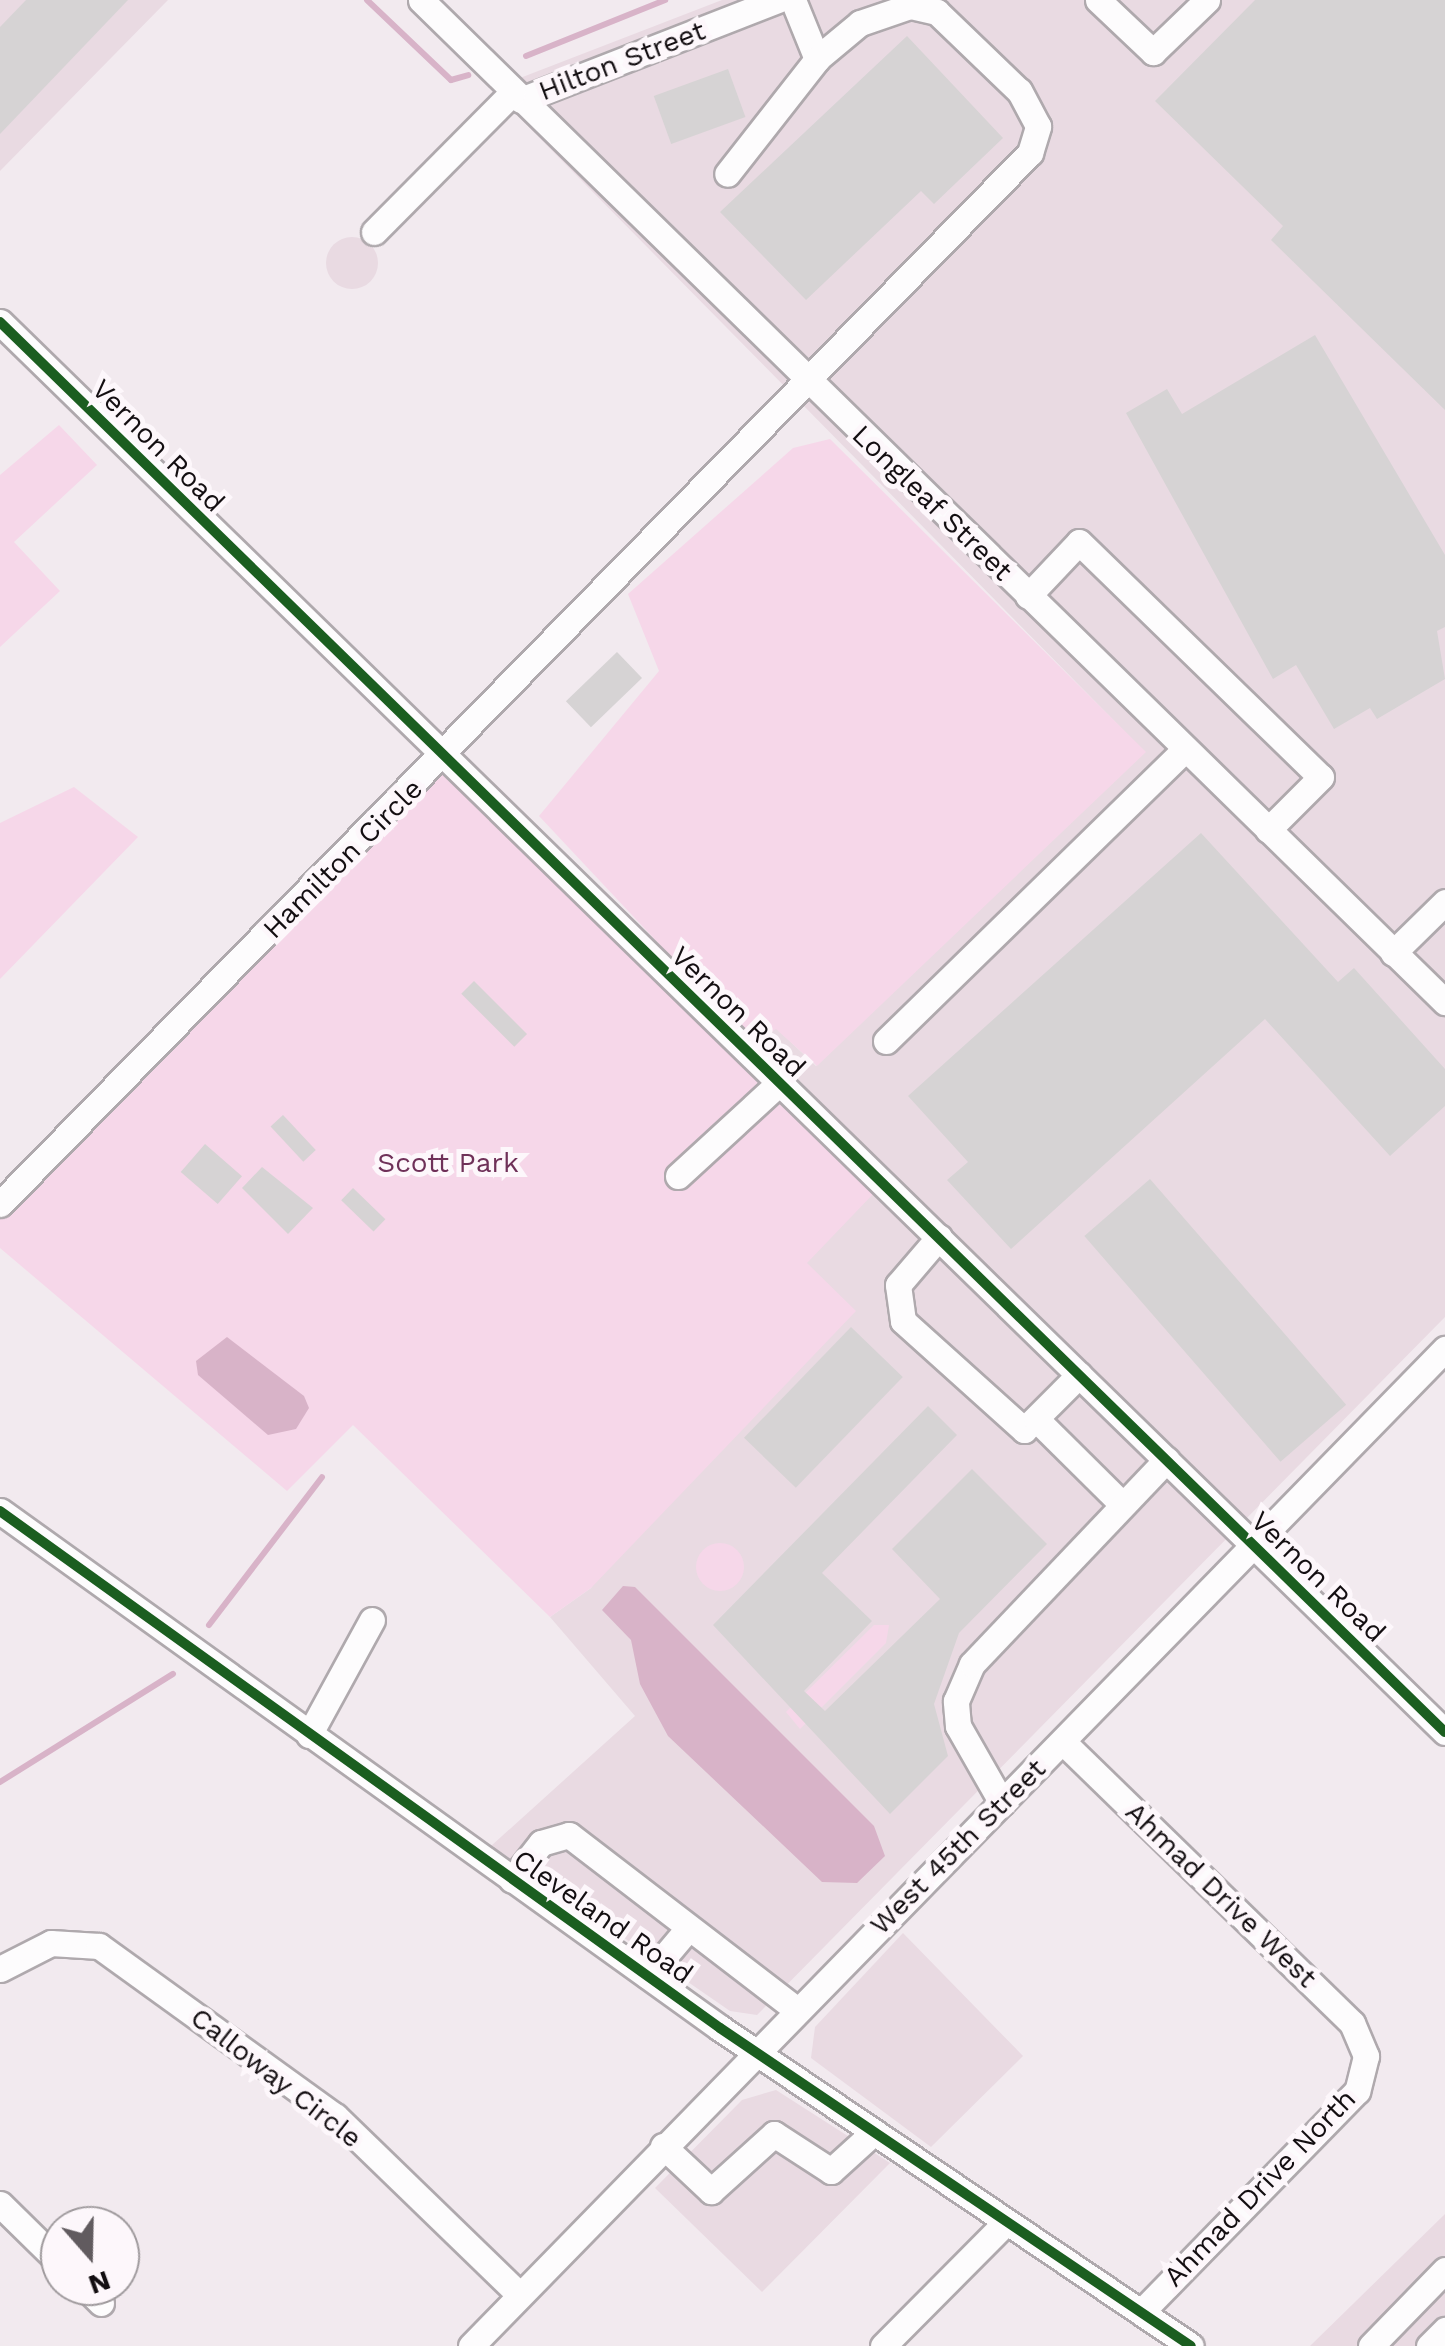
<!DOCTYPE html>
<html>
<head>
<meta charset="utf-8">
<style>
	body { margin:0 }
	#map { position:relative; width:1445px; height:2346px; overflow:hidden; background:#f2eaef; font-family:"Work Sans",sans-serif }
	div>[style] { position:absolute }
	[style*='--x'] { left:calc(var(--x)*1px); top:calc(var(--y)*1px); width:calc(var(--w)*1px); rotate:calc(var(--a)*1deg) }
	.built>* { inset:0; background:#e9dae2 }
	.round { border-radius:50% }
	.green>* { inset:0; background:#f6d7e9 }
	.water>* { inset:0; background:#d8b3c8 }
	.stream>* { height:6px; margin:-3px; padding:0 3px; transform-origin:3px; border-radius:3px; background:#d8b3c8 }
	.building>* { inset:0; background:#d6d3d4; transform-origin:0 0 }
	.roads { filter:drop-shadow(2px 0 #afa9ad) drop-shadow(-2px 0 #afa9ad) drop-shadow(0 2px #afa9ad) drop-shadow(0 -2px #afa9ad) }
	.minor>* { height:25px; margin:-12.5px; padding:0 12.5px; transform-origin:12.5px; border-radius:12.5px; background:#fdfcfd }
	.cycleway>* { height:10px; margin:-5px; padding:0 5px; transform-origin:5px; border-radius:5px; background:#1b5e20 }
	span { translate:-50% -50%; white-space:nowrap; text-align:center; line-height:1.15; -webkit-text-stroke:10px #fdf7fb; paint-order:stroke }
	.street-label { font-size:28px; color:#130e11 }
	.park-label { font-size:28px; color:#6f3159 }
	.north { position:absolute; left:40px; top:2206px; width:100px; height:100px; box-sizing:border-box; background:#fdf7fb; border:2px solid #9f9a9d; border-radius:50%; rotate:160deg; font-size:28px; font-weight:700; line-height:40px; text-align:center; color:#130e11 }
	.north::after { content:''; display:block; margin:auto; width:35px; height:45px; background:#615b5f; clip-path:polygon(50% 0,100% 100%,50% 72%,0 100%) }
</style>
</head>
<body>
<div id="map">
	<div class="built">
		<div style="clip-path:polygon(0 0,168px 0,0 171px)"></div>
		<div style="clip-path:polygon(722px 0,1445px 0,1445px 1317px,757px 2015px,730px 2011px,491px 1846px,635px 1716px,550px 1617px,591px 1588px,807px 1263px,753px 1044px,776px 1028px,816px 1066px,1145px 752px,512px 110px,520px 78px)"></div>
		<div class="round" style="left:326px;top:237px;width:52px;height:52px"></div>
		<div style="clip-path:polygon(903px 1933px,1023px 2056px,931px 2147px,811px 2058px,815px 2027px)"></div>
		<div style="clip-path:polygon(776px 2090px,890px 2163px,762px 2292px,655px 2188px,742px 2100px)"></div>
		<div style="clip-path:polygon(1445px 2214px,1445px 2346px,1310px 2346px)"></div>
	</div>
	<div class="green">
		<div style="clip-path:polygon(59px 425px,97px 465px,14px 542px,60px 591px,0 647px,0 475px)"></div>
		<div style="clip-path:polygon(830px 439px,1146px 752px,817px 1066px,776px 1029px,753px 1044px,539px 816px,659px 671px,628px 594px,793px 448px)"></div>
		<div style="clip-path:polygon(443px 771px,876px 1191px,807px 1263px,856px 1311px,591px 1588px,550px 1617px,353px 1425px,287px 1491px,0 1248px,0 1218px)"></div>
		<div style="clip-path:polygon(74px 787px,138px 837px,0 979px,0 823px)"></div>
		<div class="round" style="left:696px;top:1543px;width:48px;height:48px"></div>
		<div style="clip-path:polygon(874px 1625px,889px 1625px,886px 1643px,800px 1729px,786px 1712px)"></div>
	</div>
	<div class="water">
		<div style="clip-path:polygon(227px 1337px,304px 1396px,309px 1408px,296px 1429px,268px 1435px,198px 1375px,196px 1361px)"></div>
		<div style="clip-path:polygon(623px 1586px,635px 1587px,874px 1826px,885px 1856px,857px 1883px,822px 1882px,668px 1736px,640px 1684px,631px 1640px,602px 1610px)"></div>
	</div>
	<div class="stream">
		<div style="--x:367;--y:0;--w:116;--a:43.6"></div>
		<div style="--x:451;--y:80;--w:18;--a:-16"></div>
		<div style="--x:526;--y:56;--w:150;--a:-21.9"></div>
		<div style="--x:209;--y:1625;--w:186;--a:-52.6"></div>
		<div style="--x:0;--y:1782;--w:204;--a:-32"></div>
	</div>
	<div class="building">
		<div style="clip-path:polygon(26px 0,128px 0,0 134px,0 27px)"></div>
		<div style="clip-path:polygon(1255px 0,1445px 0,1445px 410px,1271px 240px,1283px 226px,1155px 101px)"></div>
		<div style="clip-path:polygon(907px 36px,1003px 138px,934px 204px,921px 191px,806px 300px,720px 212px)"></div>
		<div style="left:728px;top:69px;width:51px;height:79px;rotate:70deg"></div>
		<div style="clip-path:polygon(1315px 335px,1445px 555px,1445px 627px,1437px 631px,1445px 679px,1377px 719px,1370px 708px,1334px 729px,1296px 665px,1273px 679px,1126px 413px,1167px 389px,1182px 414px)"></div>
		<div style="left:617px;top:652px;width:36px;height:71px;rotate:46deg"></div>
		<div style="clip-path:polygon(1201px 833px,1338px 982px,1354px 968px,1445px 1069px,1445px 1106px,1390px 1156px,1265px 1019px,1011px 1249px,947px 1180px,968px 1162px,908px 1096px)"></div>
		<div style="left:474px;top:981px;width:75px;height:18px;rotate:45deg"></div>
		<div style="left:283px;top:1115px;width:48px;height:17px;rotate:47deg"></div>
		<div style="left:205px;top:1144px;width:49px;height:37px;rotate:41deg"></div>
		<div style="clip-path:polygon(262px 1167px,313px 1208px,288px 1234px,242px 1188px)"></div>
		<div style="left:1150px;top:1179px;width:299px;height:87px;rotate:49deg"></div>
		<div style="left:353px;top:1188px;width:45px;height:17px;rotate:44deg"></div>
		<div style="left:851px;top:1327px;width:72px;height:154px;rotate:44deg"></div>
		<div style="clip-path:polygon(928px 1406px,957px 1435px,822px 1573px,872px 1621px,804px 1691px,825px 1711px,940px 1599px,892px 1549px,972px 1469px,1047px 1544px,959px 1633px,934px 1704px,948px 1756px,890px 1814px,713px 1625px)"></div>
	</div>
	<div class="roads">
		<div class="minor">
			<div style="--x:421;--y:0;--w:1433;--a:44.38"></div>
			<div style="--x:793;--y:0;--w:64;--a:67.9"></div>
			<div style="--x:1098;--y:0;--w:76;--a:43.4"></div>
			<div style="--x:1153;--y:52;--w:75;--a:-43.9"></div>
			<div style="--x:521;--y:100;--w:276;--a:-21.3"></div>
			<div style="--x:374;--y:232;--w:197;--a:-45.2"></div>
			<div style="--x:0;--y:322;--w:2019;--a:44.3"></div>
			<div style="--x:1028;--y:596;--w:74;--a:-46.6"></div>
			<div style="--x:1079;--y:542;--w:337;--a:44.2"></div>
			<div style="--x:1321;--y:777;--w:75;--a:135"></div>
			<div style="--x:1393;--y:953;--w:73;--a:-44.4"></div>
			<div style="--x:886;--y:1041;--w:418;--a:-44.3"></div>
			<div style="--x:678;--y:1176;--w:137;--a:-42.6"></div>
			<div style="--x:0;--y:1204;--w:1472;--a:-45.58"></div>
			<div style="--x:1030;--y:153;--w:28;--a:-73"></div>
			<div style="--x:1038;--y:126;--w:40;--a:-118"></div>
			<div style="--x:1019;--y:91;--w:114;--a:-136.1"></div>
			<div style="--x:937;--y:12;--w:28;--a:-167"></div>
			<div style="--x:910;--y:6;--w:53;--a:161.2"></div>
			<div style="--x:860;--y:23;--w:55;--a:140.2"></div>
			<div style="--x:818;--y:58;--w:147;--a:128.1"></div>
			<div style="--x:939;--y:1237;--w:63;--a:130.5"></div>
			<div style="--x:898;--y:1285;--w:36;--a:82"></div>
			<div style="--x:903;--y:1321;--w:163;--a:42"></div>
			<div style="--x:1024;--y:1430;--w:78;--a:-45"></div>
			<div style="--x:1036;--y:1419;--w:122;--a:44.7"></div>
			<div style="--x:0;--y:1511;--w:886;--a:35.68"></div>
			<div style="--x:720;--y:2028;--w:568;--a:34.03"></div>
			<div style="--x:309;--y:1735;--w:131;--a:-61.3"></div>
			<div style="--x:1063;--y:1742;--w:403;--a:44.2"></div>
			<div style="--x:1352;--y:2023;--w:36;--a:67"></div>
			<div style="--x:1366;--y:2056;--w:36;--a:104"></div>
			<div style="--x:1357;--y:2091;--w:309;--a:134.3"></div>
			<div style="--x:1002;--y:1803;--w:89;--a:-119.7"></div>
			<div style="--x:958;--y:1726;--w:25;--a:-95"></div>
			<div style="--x:956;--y:1701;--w:40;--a:-66.6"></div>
			<div style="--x:972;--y:1664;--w:282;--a:-46.4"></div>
			<div style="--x:512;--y:1880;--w:47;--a:-51.9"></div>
			<div style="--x:541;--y:1843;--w:29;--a:-16"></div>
			<div style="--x:569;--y:1835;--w:287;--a:37.5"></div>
			<div style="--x:0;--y:1969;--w:57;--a:-27"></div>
			<div style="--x:51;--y:1943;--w:48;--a:3.6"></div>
			<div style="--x:99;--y:1946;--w:291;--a:35.8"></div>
			<div style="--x:335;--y:2116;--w:257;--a:44.1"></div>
			<div style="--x:648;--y:1976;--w:59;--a:-49.8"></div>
			<div style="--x:663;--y:2146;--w:66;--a:43.2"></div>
			<div style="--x:711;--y:2191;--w:85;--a:-42.1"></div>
			<div style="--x:774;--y:2134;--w:68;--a:33"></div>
			<div style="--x:831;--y:2171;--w:58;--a:-42.2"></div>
			<div style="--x:0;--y:2204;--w:84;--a:44.5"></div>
			<div style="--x:84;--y:2286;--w:24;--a:45"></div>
			<div style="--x:471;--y:2346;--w:1394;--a:-45.67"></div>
			<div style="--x:883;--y:2346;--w:175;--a:-45.2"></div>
			<div style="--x:1371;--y:2346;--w:106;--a:-45.8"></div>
			<div style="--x:1429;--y:2346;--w:23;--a:-45"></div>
		</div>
	</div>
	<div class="cycleway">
		<div style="--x:0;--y:322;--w:2019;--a:44.3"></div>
		<div style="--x:0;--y:1511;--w:886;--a:35.68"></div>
		<div style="--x:720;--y:2028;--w:568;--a:34.03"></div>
	</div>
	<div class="street-label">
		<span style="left:622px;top:61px;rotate:-21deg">Hilton Street</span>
		<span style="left:158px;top:446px;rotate:45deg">Vernon Road</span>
		<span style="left:932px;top:503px;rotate:44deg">Longleaf Street</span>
		<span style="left:343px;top:859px;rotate:-45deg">Hamilton Circle</span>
		<span style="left:738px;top:1012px;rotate:44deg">Vernon Road</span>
		<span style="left:1318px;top:1577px;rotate:44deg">Vernon Road</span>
		<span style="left:958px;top:1847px;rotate:-45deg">West 45th Street</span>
		<span style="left:1221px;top:1895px;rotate:44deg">Ahmad Drive West</span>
		<span style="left:603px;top:1917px;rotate:35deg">Cleveland Road</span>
		<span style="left:276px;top:2078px;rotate:38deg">Calloway Circle</span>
		<span style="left:1260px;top:2188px;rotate:-46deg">Ahmad Drive North</span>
	</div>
	<div class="park-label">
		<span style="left:448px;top:1163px">Scott Park</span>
	</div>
	<div class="north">N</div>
</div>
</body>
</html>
